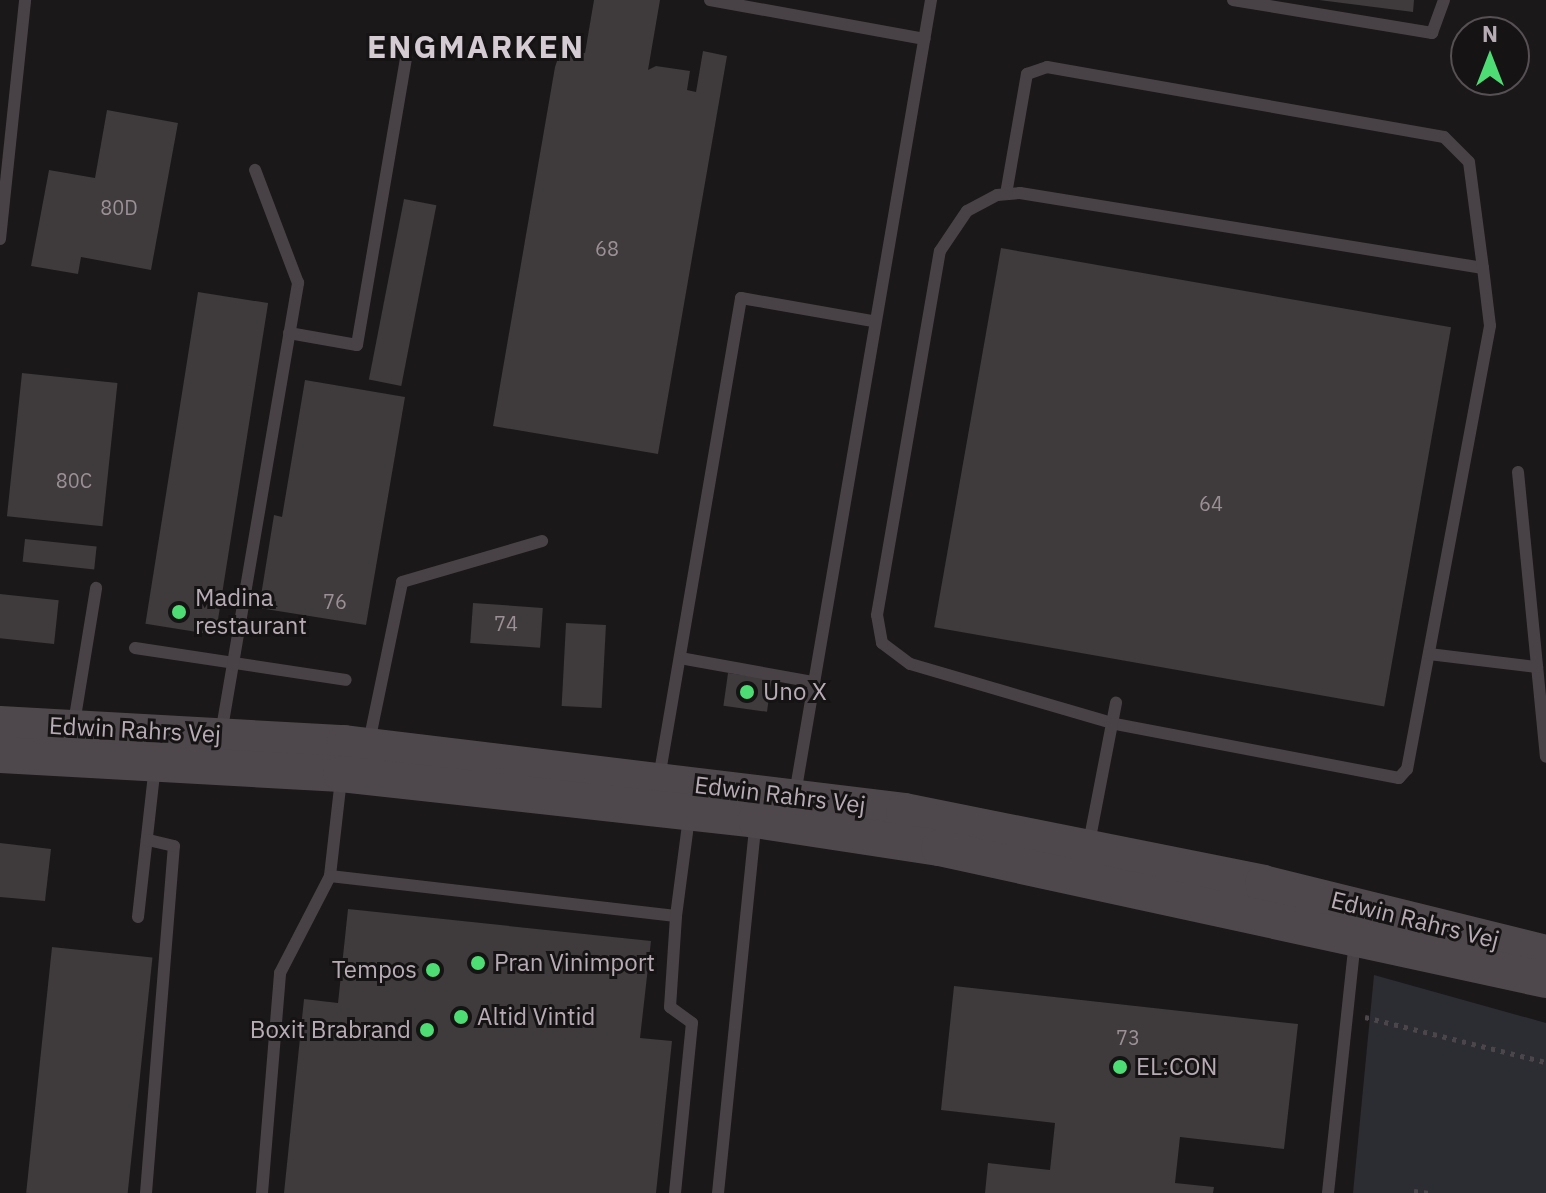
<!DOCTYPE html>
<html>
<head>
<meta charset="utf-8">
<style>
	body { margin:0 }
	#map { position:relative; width:1546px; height:1193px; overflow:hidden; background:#1a1819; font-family:"IBM Plex Sans",sans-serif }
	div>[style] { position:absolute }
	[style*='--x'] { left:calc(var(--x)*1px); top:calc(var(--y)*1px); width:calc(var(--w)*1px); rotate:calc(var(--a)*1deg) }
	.green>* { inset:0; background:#2b2d33 }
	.building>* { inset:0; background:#3f3a3c; transform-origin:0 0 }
	.path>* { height:5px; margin-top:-2.5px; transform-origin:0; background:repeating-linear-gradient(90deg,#4c464a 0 4px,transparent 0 10px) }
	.lane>* { height:12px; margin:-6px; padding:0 6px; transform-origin:6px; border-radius:6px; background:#484246 }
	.secondary>* { height:36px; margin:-18px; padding:0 18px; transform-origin:18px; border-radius:18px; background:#4e484c }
	.dots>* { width:22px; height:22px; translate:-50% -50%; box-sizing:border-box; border:4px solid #151314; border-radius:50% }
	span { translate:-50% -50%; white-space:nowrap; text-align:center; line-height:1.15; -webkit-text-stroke:6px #151314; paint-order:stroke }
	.number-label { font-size:20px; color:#9a9096 }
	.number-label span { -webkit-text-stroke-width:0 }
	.poi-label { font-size:24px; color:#b8acb4 }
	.left { translate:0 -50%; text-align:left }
	.right { translate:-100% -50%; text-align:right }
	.street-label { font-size:24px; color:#b8acb4 }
	.district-label { font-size:32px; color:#d4ccd2; font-weight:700; letter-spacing:2px }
	.north { position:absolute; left:1450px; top:16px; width:80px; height:80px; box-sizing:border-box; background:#151314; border:2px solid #565054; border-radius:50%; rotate:0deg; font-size:22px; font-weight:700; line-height:32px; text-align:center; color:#b8acb4 }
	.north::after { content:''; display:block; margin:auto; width:28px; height:36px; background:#4edc74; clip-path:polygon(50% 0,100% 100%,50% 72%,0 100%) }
</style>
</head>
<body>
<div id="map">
	<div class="green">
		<div style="clip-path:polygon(1374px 975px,1546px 1023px,1546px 1193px,1353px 1193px)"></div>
	</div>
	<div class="building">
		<div style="clip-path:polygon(594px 0,660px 0,648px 70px,656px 66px,690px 71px,687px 90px,696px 92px,703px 51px,727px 56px,658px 454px,493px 426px,555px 67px,561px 49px,585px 53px)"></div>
		<div style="clip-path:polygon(1319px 0,1414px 0,1413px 12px)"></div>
		<div style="clip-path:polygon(107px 110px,178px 123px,151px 270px,81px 257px,78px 274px,31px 266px,49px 170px,95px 178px)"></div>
		<div style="left:404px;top:199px;width:33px;height:184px;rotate:11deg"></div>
		<div style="left:1001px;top:248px;width:457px;height:385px;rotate:10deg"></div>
		<div style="left:198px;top:292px;width:71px;height:336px;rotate:9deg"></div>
		<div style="left:22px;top:373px;width:96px;height:144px;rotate:6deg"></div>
		<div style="clip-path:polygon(305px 380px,405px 397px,366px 625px,259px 608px,274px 515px,282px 517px)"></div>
		<div style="left:25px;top:539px;width:72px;height:23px;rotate:6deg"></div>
		<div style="left:0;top:594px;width:59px;height:44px;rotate:6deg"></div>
		<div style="left:473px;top:603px;width:70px;height:40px;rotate:4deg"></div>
		<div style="left:566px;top:623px;width:40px;height:83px;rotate:3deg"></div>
		<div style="left:728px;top:673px;width:44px;height:33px;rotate:8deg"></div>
		<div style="clip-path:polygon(0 843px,51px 849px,45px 901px,0 897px)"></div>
		<div style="clip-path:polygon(348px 909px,651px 941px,640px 1038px,672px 1041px,656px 1193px,284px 1193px,304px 999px,338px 1003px)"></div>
		<div style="left:52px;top:947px;width:101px;height:247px;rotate:6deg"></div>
		<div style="clip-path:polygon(954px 986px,1298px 1024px,1284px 1149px,1180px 1137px,1175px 1183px,1214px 1187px,1213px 1193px,985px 1193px,988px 1163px,1050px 1170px,1055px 1123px,941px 1110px)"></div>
	</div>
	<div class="path">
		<div style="--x:1365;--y:1017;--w:187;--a:14"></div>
		<div style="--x:1414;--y:1191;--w:15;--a:8"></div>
	</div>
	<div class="lane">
		<div style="--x:710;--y:0;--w:218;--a:10.3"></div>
		<div style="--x:1233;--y:0;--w:202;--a:9.4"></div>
		<div style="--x:1432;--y:33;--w:35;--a:-70"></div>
		<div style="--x:1020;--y:193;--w:469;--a:9.2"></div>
		<div style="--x:1483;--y:268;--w:58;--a:83.1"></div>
		<div style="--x:1490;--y:326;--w:451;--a:100.6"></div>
		<div style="--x:1407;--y:769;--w:12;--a:132"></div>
		<div style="--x:1399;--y:778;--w:292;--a:-169.2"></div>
		<div style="--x:1112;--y:723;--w:210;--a:-163.7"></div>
		<div style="--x:910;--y:664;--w:35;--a:-143"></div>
		<div style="--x:882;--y:643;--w:28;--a:-100"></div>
		<div style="--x:877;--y:615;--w:369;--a:-80.2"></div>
		<div style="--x:940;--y:251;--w:48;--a:-56"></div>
		<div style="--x:967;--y:211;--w:34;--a:-28"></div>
		<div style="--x:997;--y:195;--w:23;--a:-5"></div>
		<div style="--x:1006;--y:194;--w:122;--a:-80.1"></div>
		<div style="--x:1027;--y:74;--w:21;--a:-19"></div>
		<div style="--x:1047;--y:67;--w:403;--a:10"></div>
		<div style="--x:1444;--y:137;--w:35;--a:45"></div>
		<div style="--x:1469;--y:162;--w:107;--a:82.5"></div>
		<div style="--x:0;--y:239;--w:240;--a:-84"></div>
		<div style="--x:289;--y:333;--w:69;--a:10"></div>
		<div style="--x:357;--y:345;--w:292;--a:-80.3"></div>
		<div style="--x:1518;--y:472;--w:286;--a:84.4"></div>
		<div style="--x:135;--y:648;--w:213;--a:8.6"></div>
		<div style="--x:1429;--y:654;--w:109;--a:6.9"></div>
		<div style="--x:680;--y:658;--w:136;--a:10.2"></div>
		<div style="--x:74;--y:723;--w:137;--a:-80.7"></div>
		<div style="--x:221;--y:734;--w:458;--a:-80.3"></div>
		<div style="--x:298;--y:283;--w:121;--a:-110.8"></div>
		<div style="--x:369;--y:742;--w:163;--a:-78.3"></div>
		<div style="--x:402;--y:582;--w:146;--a:-16.3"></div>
		<div style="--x:659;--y:778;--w:487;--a:-80.3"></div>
		<div style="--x:741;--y:298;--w:134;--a:9.9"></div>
		<div style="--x:341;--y:779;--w:98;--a:96.5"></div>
		<div style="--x:330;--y:876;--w:348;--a:6.6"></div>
		<div style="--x:676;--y:916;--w:100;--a:-82.5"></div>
		<div style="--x:795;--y:794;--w:806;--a:-80.28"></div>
		<div style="--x:1089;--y:843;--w:143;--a:-79.1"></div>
		<div style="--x:138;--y:917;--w:153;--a:-83.6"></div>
		<div style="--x:146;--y:1193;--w:348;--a:-85.4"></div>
		<div style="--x:174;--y:846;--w:28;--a:-167"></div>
		<div style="--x:262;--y:1193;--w:221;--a:-85.3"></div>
		<div style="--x:280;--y:973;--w:109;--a:-62.7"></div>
		<div style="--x:675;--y:1193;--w:171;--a:-84.3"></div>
		<div style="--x:692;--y:1023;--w:27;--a:-144"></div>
		<div style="--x:670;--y:1007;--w:91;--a:-86.2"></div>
		<div style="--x:718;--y:1193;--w:373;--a:-84.2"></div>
		<div style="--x:1328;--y:1193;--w:253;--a:-83.9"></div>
	</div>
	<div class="secondary">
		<div style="--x:0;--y:724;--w:345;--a:3.2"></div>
		<div style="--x:344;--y:743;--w:564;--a:6.92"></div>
		<div style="--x:904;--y:811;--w:366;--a:11.3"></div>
		<div style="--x:1263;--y:883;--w:292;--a:13.9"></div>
		<div style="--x:0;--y:755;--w:342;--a:3.2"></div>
		<div style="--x:341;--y:774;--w:418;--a:6.3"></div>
		<div style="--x:756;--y:820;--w:185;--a:8.7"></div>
		<div style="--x:939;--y:848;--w:621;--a:12.27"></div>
	</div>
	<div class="dots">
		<div style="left:179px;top:612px;background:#4edc74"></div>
		<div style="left:747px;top:692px;background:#4edc74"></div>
		<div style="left:478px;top:963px;background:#4edc74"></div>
		<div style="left:433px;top:970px;background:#4edc74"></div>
		<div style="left:461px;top:1017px;background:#4edc74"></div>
		<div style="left:427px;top:1030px;background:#4edc74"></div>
		<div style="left:1120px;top:1067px;background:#4edc74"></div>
	</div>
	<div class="number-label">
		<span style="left:119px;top:207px">80D</span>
		<span style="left:607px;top:248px">68</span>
		<span style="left:74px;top:480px">80C</span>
		<span style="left:1211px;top:503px">64</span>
		<span style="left:335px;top:601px">76</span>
		<span style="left:506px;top:623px">74</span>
		<span style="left:1128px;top:1037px">73</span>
	</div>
	<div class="poi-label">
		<span class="left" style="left:195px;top:612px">Madina<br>restaurant</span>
		<span class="left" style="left:763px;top:692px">Uno X</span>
		<span class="left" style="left:494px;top:963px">Pran Vinimport</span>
		<span class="right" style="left:417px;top:970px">Tempos</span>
		<span class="left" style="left:477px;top:1017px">Altid Vintid</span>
		<span class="right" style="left:411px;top:1030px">Boxit Brabrand</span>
		<span class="left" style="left:1136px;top:1067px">EL:CON</span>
	</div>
	<div class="street-label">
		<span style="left:135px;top:730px;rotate:3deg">Edwin Rahrs Vej</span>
		<span style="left:780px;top:795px;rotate:7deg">Edwin Rahrs Vej</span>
		<span style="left:1415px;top:920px;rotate:14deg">Edwin Rahrs Vej</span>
	</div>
	<div class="district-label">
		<span style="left:476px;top:46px">ENGMARKEN</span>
	</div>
	<div class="north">N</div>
</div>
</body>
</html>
